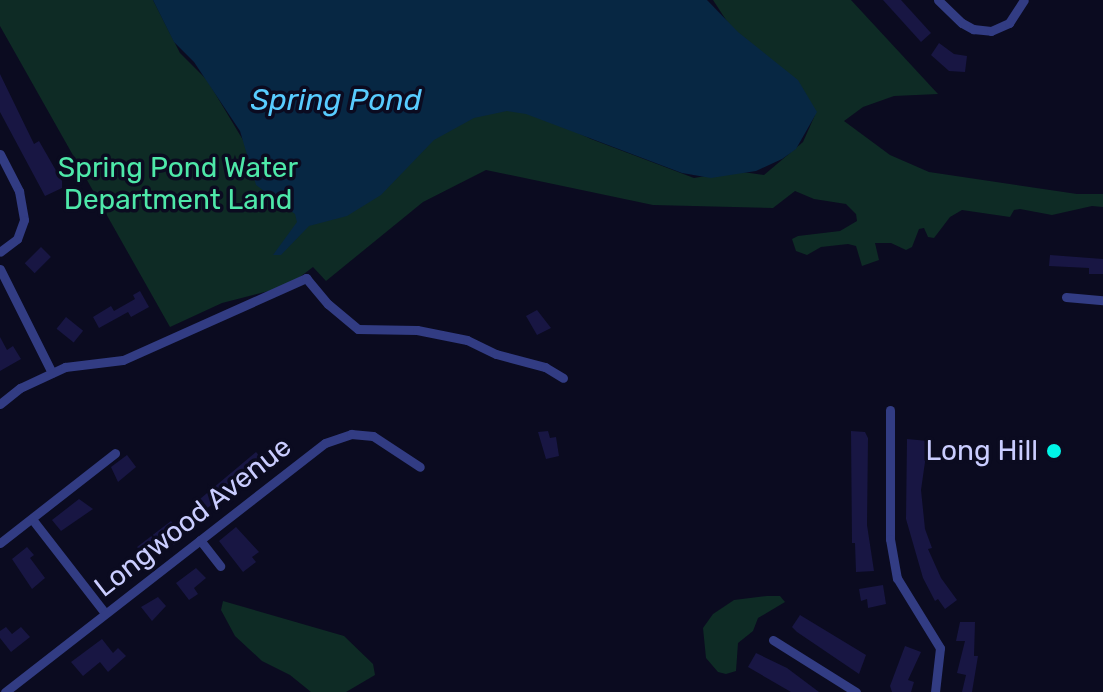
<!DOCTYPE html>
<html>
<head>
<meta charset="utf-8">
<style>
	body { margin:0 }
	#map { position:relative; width:1103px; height:692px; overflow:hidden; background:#0b0b20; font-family:Rubik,sans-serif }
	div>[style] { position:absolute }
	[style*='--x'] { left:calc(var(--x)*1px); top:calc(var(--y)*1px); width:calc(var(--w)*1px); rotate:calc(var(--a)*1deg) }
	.green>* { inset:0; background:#0e2b25 }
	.water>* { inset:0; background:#072743 }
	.building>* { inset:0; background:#181643; transform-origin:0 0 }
	.street>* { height:9px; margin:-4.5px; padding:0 4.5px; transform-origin:4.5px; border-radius:4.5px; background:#323c83 }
	.dots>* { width:22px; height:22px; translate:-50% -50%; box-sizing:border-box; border:4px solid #0b0b20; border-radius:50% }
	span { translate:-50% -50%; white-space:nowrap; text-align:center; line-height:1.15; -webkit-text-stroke:7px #0b0b20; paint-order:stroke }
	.park-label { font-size:28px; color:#4ee8a9 }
	.poi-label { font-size:28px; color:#cacdff }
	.right { translate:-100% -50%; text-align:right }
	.street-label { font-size:28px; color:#cacdff }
	.water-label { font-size:30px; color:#58ccff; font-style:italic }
</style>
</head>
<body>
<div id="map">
	<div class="green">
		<div style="clip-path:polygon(0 0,153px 0,180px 53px,207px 80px,249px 150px,445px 117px,516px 110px,552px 121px,591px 139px,694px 178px,735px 171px,764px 175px,803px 142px,815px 115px,813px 108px,730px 26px,713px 0,851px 0,938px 94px,894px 96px,863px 107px,844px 121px,890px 155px,929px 172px,1077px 194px,1103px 194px,1103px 207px,1092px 206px,1052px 215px,1020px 209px,1014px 210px,1010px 217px,962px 210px,950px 217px,934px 238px,928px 237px,924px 228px,919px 229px,912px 247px,906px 250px,891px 243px,875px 243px,879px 260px,862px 266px,856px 246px,848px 244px,821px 247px,807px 255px,796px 251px,792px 239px,798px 236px,840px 231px,857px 221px,856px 214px,846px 204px,814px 199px,795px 191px,773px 208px,653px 205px,486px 170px,423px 202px,326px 281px,313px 267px,288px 286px,222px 303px,170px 327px,0 26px)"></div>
		<div style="clip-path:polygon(767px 596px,780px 596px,785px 602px,758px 618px,753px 631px,738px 643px,736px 671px,726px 674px,718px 672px,706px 658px,703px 628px,713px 614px,734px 600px)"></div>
		<div style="clip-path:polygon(223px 601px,344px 636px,373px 664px,375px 675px,346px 692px,311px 692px,290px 675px,262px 661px,235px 636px,221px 610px)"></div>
	</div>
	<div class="water">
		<div style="clip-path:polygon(153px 0,707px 0,738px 32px,798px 80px,817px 112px,796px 149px,782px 159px,756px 171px,711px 178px,682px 173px,526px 114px,507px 111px,474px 118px,434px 140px,381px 195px,347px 216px,309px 226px,281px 255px,273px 255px,297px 222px,295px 214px,256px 185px,240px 131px,194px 62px,174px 42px)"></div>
	</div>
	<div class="building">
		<div style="clip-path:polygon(883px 0,901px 0,931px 33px,921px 42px)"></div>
		<div style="clip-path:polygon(939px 43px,954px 54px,967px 56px,965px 72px,949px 71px,931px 55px)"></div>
		<div style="clip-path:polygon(0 74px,34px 144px,39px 141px,62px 181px,62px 188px,45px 196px,0 112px)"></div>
		<div style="left:41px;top:247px;width:14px;height:23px;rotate:45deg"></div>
		<div style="clip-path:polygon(1050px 255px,1103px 259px,1103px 274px,1089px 274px,1089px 268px,1049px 266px)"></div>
		<div style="clip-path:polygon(140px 291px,149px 307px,131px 317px,128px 312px,99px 328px,93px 317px,111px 306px,114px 311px,135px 299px,133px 295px)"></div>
		<div style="clip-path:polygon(537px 310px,551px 328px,537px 335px,526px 316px)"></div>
		<div style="left:66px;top:317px;width:22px;height:15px;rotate:39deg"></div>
		<div style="clip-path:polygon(0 337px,7px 350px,13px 346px,21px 359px,0 371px)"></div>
		<div style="clip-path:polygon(548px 431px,550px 438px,556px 437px,559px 456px,546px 459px,538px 432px)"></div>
		<div style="clip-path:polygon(851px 431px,865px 432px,868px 438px,867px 525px,874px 571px,856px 572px,855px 543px,852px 543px)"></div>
		<div style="clip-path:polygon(907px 439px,928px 441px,921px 490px,925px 529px,932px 548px,928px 549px,941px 578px,957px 600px,945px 609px,938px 599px,935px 601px,923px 578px,906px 519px)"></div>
		<div style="clip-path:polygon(256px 452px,265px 463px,201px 513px,194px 504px)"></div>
		<div style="clip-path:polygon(127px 455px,136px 467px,118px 482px,111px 467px)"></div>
		<div style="clip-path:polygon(79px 499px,93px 509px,61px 531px,52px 520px)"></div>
		<div style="clip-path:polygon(171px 521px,183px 536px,174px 545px,166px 539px,147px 559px,137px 547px)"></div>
		<div style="clip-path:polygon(236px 527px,259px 552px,252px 557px,256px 562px,243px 572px,219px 541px)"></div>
		<div style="clip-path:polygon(27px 547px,34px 555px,30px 558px,45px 578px,32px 589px,12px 559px)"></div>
		<div style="clip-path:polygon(196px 568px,206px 578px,194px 588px,198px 594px,189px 600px,176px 583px)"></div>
		<div style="clip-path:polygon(883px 585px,886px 604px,868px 608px,867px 599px,861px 601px,859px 589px)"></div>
		<div style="clip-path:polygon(158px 597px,166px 606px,152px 621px,141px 607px)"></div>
		<div style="clip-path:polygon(800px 615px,866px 655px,859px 674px,797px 632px,792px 627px)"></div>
		<div style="clip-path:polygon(960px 622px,975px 622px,974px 656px,978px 656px,972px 692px,962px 692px,966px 675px,957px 673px,965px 641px,956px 641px)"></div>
		<div style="clip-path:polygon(6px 627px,12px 634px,21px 627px,30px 637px,11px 652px,0 638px,0 631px)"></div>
		<div style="clip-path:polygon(102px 639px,113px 653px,118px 648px,126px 656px,108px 672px,100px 662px,83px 676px,71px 662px)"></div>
		<div style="clip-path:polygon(905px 646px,921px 652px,908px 680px,914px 682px,911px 692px,892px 692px,890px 686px)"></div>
		<div style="clip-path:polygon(756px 653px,787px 668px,819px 692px,791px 692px,748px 667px)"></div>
	</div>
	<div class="street">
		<div style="--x:938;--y:0;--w:33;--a:44"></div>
		<div style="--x:962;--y:23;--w:13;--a:29"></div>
		<div style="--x:973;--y:29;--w:18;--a:6"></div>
		<div style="--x:991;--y:31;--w:20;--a:-24"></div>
		<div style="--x:1009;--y:23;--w:27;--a:-57"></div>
		<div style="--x:0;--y:154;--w:42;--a:62.8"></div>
		<div style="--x:19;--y:191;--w:29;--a:80"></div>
		<div style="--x:24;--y:220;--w:20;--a:110"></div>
		<div style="--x:17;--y:239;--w:21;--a:143"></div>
		<div style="--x:0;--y:269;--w:116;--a:63.4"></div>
		<div style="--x:1066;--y:297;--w:37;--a:5"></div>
		<div style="--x:0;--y:404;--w:26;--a:-39"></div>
		<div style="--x:20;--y:388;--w:50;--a:-25"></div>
		<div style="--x:65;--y:367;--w:58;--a:-6.9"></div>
		<div style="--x:123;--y:360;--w:201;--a:-24.1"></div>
		<div style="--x:306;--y:278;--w:34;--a:50"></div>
		<div style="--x:328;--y:304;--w:39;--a:40"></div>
		<div style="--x:358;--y:329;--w:59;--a:1"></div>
		<div style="--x:417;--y:330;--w:51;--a:11.3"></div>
		<div style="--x:467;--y:340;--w:32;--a:26"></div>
		<div style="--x:496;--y:354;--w:51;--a:14.9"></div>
		<div style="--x:545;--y:367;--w:21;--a:31"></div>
		<div style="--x:890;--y:410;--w:129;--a:90"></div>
		<div style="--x:890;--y:539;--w:40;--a:80"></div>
		<div style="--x:897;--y:578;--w:82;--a:58.4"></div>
		<div style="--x:940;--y:648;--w:44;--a:96.5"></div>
		<div style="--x:32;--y:519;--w:119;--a:52.2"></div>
		<div style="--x:200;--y:540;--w:33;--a:52"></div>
		<div style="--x:0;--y:543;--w:146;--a:-38"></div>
		<div style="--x:773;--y:640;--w:98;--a:32.1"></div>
		<div style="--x:5;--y:692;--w:405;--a:-37.9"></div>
		<div style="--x:325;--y:443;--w:28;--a:-19"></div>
		<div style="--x:351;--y:434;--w:22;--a:5"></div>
		<div style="--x:373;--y:436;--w:56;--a:33.4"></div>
	</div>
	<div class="dots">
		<div style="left:1054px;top:451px;background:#00f5e7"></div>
	</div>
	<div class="park-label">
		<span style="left:178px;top:184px">Spring Pond Water<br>Department Land</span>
	</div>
	<div class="poi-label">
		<span class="right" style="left:1038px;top:451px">Long Hill</span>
	</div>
	<div class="street-label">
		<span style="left:193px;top:517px;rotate:-38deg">Longwood Avenue</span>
	</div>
	<div class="water-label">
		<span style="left:336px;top:100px">Spring Pond</span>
	</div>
</div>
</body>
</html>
